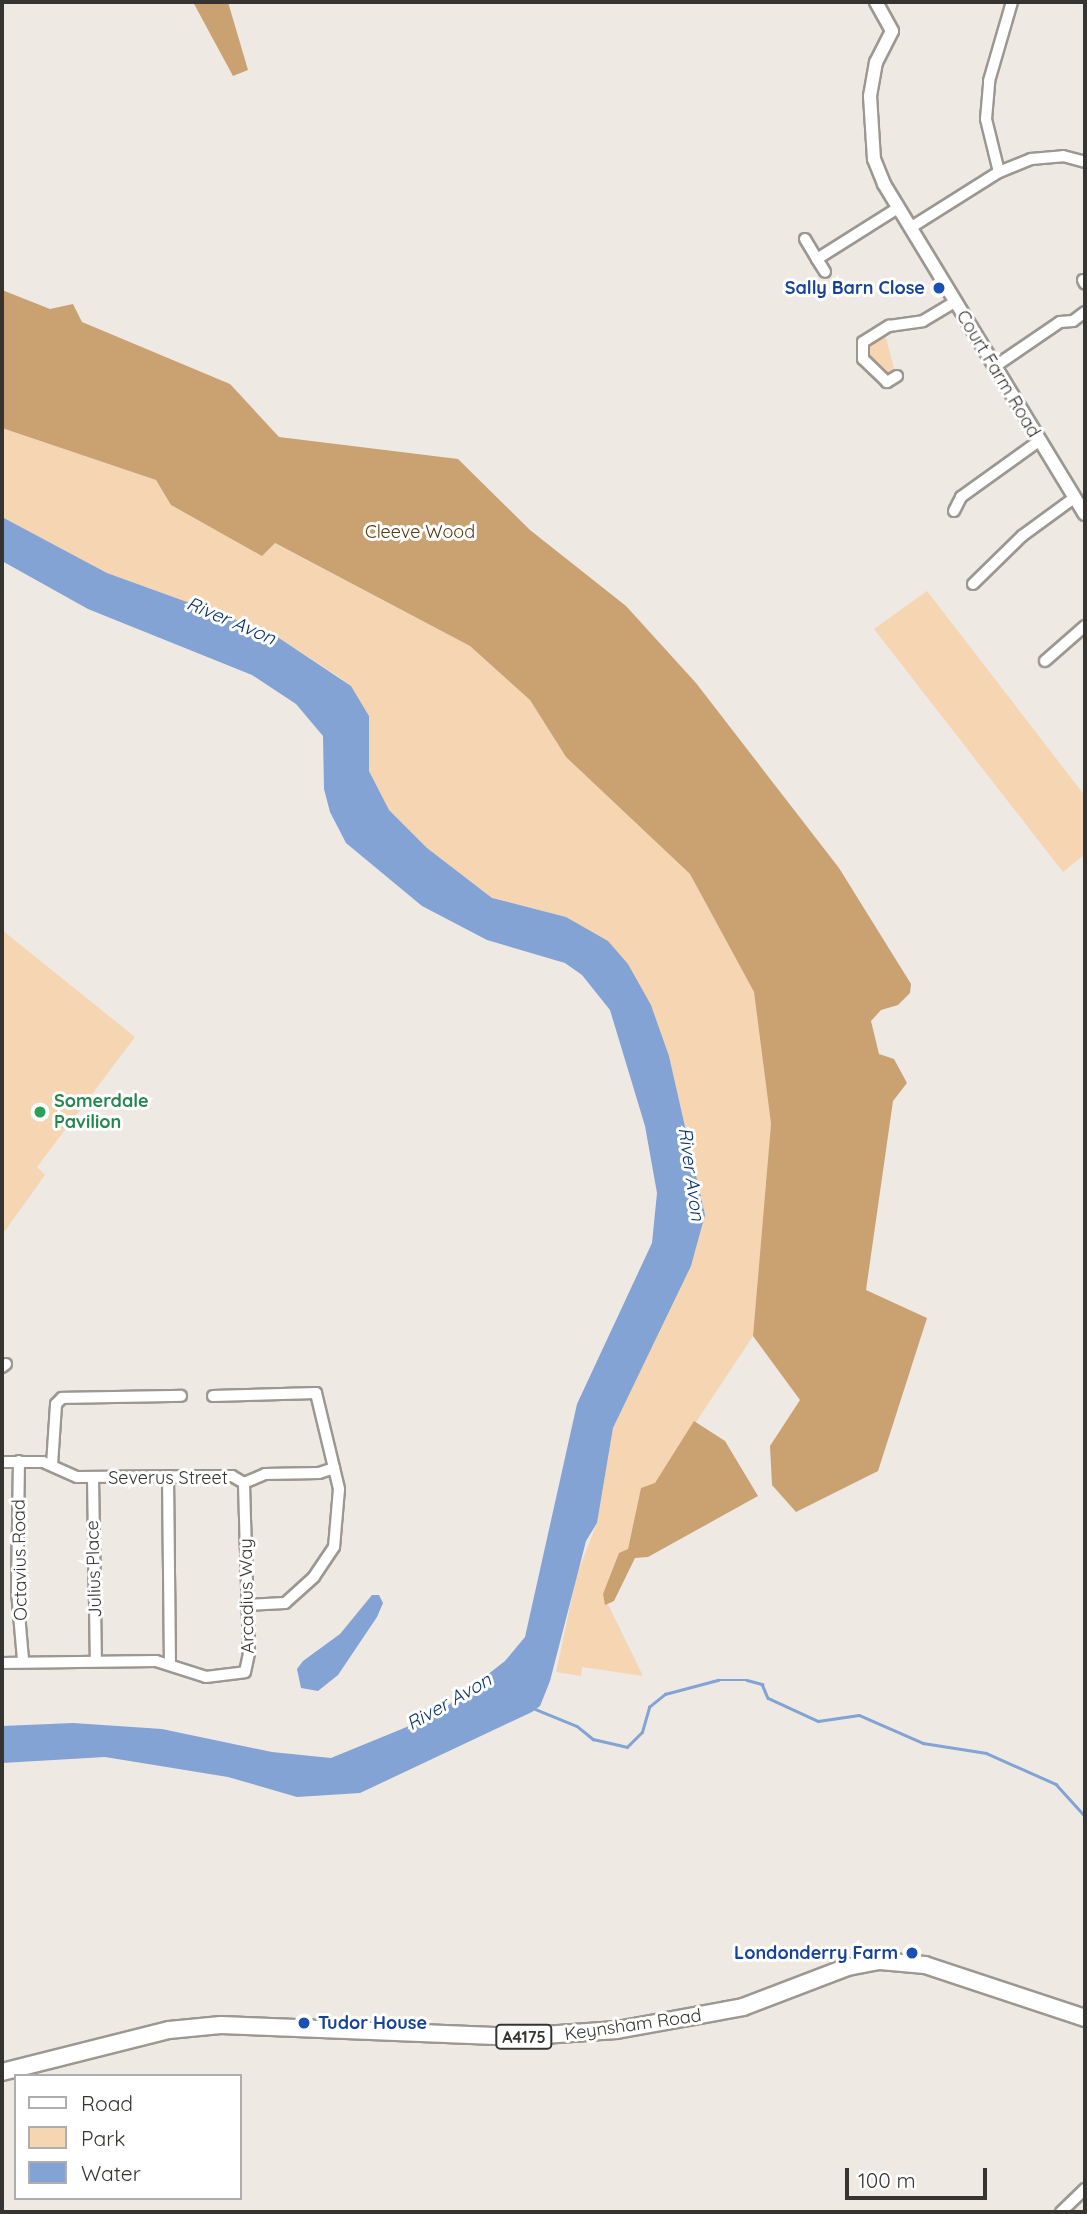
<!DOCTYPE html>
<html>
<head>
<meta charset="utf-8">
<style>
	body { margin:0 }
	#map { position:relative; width:1087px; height:2214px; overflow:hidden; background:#efe9e3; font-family:Quicksand,sans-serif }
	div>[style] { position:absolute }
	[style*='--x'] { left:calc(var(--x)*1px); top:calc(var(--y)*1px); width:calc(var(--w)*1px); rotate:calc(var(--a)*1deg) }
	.green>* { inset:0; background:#f5d5b2 }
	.forest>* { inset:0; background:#caa171 }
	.water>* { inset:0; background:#82a3d3 }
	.stream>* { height:2.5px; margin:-1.25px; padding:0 1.25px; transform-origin:1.25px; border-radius:1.25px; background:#82a3d3 }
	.roads { filter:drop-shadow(2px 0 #9d9791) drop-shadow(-2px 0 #9d9791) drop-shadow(0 2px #9d9791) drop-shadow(0 -2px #9d9791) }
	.minor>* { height:10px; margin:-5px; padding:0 5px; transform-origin:5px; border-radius:5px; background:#fff }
	.tertiary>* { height:12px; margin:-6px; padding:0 6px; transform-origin:6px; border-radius:6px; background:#fff }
	.primary>* { height:16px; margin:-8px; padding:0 8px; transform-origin:8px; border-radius:8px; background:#fff }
	.dots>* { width:19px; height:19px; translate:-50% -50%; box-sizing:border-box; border:4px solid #fff; border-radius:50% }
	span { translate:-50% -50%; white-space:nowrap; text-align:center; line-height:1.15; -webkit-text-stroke:6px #fff; paint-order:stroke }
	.shield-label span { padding:2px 5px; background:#fff; border:2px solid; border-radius:5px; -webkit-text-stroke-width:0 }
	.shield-label { font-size:16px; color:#363431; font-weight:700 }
	.transit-label { font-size:18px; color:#164399; font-weight:700 }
	.right { translate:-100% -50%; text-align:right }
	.left { translate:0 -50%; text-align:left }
	.street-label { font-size:18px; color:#363431 }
	.park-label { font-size:18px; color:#543812 }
	.leisure-label { font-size:18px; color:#27864d; font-weight:700 }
	.water-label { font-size:19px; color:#07326b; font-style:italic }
	.frame { position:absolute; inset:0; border:4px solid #363431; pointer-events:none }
	.legend { position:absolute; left:14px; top:2074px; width:228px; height:126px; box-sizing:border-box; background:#fff; border:2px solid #afaead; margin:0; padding:9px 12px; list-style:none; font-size:21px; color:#363431 }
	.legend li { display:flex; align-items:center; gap:14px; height:35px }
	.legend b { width:35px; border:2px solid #afaead }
	.scale { position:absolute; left:845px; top:2168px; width:142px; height:32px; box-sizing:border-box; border:4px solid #363431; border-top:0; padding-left:9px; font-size:21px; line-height:24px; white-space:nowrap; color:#363431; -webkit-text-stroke:5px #fff; paint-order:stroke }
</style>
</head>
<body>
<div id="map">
	<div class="green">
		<div style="clip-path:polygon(885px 334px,895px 372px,888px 375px,866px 356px,867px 345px)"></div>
		<div style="clip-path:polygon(2px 428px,156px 480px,171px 505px,262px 556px,274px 543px,470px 646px,530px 700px,566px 757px,690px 874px,754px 992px,771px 1125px,753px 1336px,655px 1484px,641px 1488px,628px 1549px,603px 1594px,643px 1676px,582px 1667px,581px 1676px,556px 1672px,577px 1574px,597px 1523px,613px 1428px,691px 1266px,705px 1215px,669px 1056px,651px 1005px,628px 964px,607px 941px,566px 917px,492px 898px,427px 848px,389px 810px,369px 771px,369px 716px,351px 686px,339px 677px,270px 632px,107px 573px,2px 517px)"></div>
		<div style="clip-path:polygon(927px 591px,1085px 796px,1085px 854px,1063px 872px,874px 629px)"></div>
		<div style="clip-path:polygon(2px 930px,135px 1037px,37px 1167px,45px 1175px,2px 1235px)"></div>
	</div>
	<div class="forest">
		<div style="clip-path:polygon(193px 2px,228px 2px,248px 70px,233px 76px)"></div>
		<div style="clip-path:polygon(2px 290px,50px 309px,73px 304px,82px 322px,230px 384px,279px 437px,458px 459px,530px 530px,626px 606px,696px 683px,839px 868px,911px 984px,910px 993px,898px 1005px,881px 1010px,871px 1021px,879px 1054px,894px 1059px,907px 1083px,893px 1101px,866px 1290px,927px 1318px,878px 1471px,796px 1512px,772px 1485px,770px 1446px,800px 1400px,753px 1336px,771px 1124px,754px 992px,690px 874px,566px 757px,530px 700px,470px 646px,275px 543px,262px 556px,171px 505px,156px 480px,2px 428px)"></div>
		<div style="clip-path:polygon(694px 1421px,725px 1441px,758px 1496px,648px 1557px,635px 1558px,614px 1601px,605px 1605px,603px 1594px,619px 1553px,628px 1549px,641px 1488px,655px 1483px)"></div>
	</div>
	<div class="water">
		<div style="clip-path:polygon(2px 517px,107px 573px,270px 632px,351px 686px,369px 716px,369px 771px,389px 810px,427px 848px,492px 898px,566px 917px,608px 941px,628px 964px,651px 1005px,669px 1056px,705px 1215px,691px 1266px,613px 1428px,597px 1523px,586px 1541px,550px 1681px,540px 1706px,532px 1712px,360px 1793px,297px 1797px,228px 1777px,105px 1757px,2px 1763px,2px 1726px,73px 1723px,162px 1729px,272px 1752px,331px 1758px,436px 1715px,505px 1661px,525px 1637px,577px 1404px,652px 1243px,657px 1193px,645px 1126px,610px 1010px,582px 975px,565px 963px,487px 940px,422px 906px,346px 843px,330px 812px,324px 789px,323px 736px,296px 704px,252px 675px,88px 609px,2px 561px)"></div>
		<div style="clip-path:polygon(372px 1595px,379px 1595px,383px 1603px,377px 1617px,338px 1675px,318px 1691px,301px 1688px,297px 1669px,303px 1661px,340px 1634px)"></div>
	</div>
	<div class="stream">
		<div style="--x:535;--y:1709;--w:45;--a:22"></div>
		<div style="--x:577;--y:1726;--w:21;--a:39"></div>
		<div style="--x:593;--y:1739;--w:35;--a:13"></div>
		<div style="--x:627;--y:1747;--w:21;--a:-45"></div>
		<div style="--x:642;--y:1732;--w:26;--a:-74"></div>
		<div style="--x:649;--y:1707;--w:21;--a:-39"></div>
		<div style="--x:665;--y:1694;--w:55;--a:-14.8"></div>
		<div style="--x:718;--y:1680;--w:29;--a:0"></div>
		<div style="--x:747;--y:1680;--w:16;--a:15"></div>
		<div style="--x:762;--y:1684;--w:15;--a:67"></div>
		<div style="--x:768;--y:1698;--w:55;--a:24.7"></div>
		<div style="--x:818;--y:1721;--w:41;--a:-8.3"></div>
		<div style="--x:859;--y:1715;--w:70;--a:23.6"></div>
		<div style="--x:923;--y:1743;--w:64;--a:9"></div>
		<div style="--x:986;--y:1753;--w:77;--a:23.9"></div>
		<div style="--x:1056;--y:1784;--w:43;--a:47.8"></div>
	</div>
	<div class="roads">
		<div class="minor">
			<div style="--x:999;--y:172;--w:55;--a:-103.8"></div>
			<div style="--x:986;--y:119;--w:38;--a:-85"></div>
			<div style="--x:989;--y:81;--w:82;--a:-73.8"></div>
			<div style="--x:910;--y:228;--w:105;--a:-32.2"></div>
			<div style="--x:999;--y:172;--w:35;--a:-22"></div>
			<div style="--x:1031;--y:159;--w:32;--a:-5"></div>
			<div style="--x:1063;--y:156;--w:23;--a:15"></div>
			<div style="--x:805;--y:239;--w:23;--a:59"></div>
			<div style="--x:817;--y:259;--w:96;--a:-32.2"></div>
			<div style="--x:817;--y:259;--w:15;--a:58"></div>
			<div style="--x:1083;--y:280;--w:4;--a:63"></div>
			<div style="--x:994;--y:367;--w:80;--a:-34.3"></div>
			<div style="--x:1060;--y:322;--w:13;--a:-4"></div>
			<div style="--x:1073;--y:321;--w:15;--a:-37"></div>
			<div style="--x:897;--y:376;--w:12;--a:149"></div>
			<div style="--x:887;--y:382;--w:33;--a:-136"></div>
			<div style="--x:863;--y:359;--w:17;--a:-90"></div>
			<div style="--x:863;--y:342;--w:31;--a:-32"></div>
			<div style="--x:889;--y:326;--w:34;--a:-8"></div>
			<div style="--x:923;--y:321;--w:37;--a:-31"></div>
			<div style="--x:954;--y:511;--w:16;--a:-63"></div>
			<div style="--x:961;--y:497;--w:96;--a:-35.7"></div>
			<div style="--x:973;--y:584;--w:69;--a:-44.4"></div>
			<div style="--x:1022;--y:536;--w:64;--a:-36.2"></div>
			<div style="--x:1045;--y:661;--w:53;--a:-41.2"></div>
			<div style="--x:2;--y:1367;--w:5;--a:-37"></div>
			<div style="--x:213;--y:1396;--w:103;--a:-1.7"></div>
			<div style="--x:316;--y:1393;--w:99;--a:76.5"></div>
			<div style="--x:339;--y:1489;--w:58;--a:94.9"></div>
			<div style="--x:334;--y:1547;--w:36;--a:124"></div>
			<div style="--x:314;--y:1577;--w:39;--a:138"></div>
			<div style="--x:285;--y:1603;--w:39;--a:177"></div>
			<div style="--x:19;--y:1461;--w:130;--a:90.9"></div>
			<div style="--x:17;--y:1591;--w:68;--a:85"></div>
			<div style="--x:2;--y:1462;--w:41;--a:0"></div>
			<div style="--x:43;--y:1462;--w:37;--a:24"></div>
			<div style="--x:77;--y:1477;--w:155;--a:-0.4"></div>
			<div style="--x:232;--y:1476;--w:14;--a:30"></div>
			<div style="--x:244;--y:1483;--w:23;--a:-23"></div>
			<div style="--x:265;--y:1474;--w:54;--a:-1.1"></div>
			<div style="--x:319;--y:1473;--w:16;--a:-18"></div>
			<div style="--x:52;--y:1465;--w:61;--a:-86.2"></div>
			<div style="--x:56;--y:1404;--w:8;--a:-45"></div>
			<div style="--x:62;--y:1398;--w:119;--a:-1"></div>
			<div style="--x:168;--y:1476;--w:187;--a:89.4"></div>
			<div style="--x:93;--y:1477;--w:184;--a:89.1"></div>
			<div style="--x:2;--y:1663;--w:154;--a:-0.7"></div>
			<div style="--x:156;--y:1661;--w:52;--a:17.7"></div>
			<div style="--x:206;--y:1677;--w:39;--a:-7"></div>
			<div style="--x:245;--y:1672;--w:19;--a:-78"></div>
			<div style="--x:249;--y:1653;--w:170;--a:-91.7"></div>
			<div style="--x:1061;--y:2212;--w:33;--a:-44"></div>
		</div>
		<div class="tertiary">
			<div style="--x:876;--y:2;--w:33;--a:61"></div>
			<div style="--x:892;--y:31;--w:35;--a:117"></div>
			<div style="--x:876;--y:62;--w:35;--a:100"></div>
			<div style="--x:870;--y:96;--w:63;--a:86.4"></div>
			<div style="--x:874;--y:159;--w:27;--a:68"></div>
			<div style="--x:884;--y:184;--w:386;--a:58.7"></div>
		</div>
		<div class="primary">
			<div style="--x:2;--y:2072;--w:172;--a:-14.1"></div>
			<div style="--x:169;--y:2030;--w:52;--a:-5.5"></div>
			<div style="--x:221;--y:2025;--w:293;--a:2.3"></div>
			<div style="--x:514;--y:2037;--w:103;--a:-3.9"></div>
			<div style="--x:617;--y:2030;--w:128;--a:-10.3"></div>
			<div style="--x:743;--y:2007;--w:112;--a:-20.9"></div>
			<div style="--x:848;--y:1967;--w:33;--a:-11"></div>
			<div style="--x:880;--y:1961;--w:45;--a:5.1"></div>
			<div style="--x:925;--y:1965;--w:169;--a:18.3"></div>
		</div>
	</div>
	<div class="dots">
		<div style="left:939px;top:288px;background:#1a4fb4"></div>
		<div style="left:40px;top:1112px;background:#2e9e5b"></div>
		<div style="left:912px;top:1953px;background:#1a4fb4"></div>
		<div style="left:304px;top:2023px;background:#1a4fb4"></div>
	</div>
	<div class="shield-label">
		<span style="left:524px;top:2037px">A4175</span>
	</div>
	<div class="transit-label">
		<span class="right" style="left:925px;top:288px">Sally Barn Close</span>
		<span class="right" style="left:898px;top:1953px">Londonderry Farm</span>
		<span class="left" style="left:318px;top:2023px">Tudor House</span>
	</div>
	<div class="street-label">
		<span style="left:998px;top:374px;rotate:59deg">Court Farm Road</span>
		<span style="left:168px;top:1478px">Severus Street</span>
		<span style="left:20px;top:1560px;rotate:-91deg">Octavius Road</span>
		<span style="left:94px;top:1569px;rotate:-92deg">Julius Place</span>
		<span style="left:247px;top:1596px;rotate:-91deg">Arcadius Way</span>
		<span style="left:633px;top:2025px;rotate:-8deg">Keynsham Road</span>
	</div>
	<div class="park-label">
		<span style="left:420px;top:532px">Cleeve Wood</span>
	</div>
	<div class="leisure-label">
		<span class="left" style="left:54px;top:1112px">Somerdale<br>Pavilion</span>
	</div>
	<div class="water-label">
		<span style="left:231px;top:621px;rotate:23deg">River Avon</span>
		<span style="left:691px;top:1174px;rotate:82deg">River Avon</span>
		<span style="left:449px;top:1702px;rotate:-30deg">River Avon</span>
	</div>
	<div class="frame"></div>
	<ul class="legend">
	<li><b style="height:9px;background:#fff"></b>Road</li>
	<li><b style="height:19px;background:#f5d5b2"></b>Park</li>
	<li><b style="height:19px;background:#82a3d3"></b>Water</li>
	</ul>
	<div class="scale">100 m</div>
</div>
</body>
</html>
